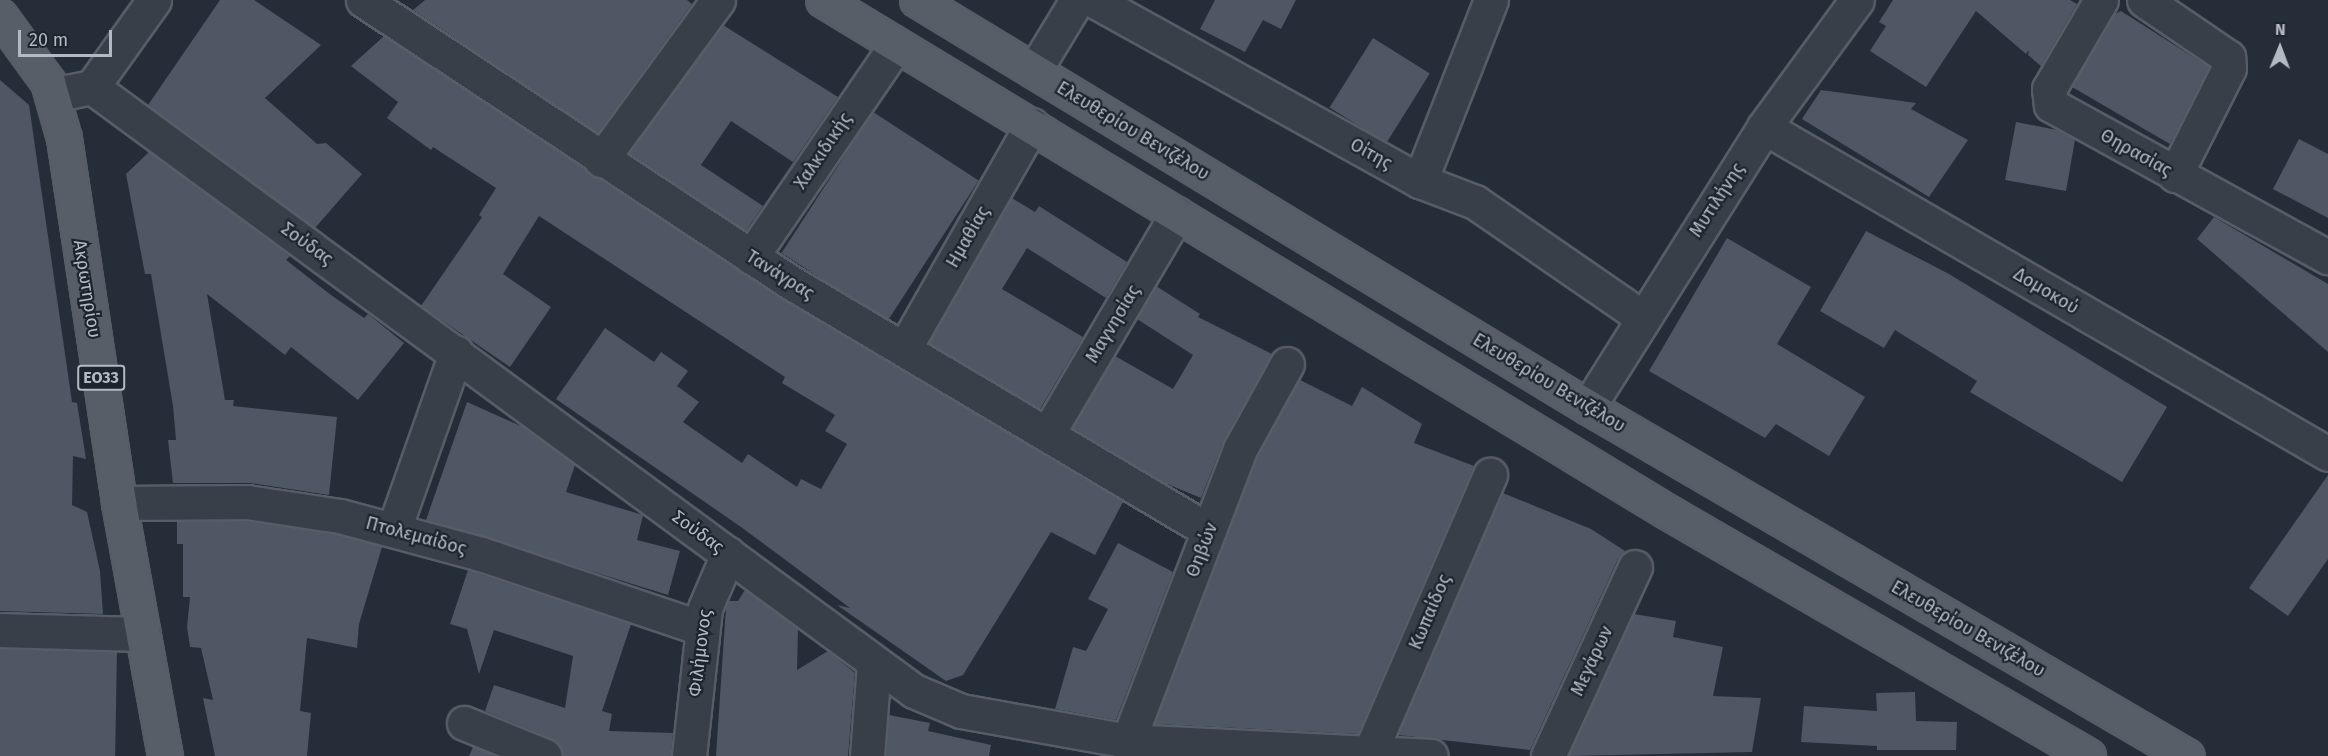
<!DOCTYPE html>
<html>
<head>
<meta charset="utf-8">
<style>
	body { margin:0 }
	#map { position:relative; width:2328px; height:756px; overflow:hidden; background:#252d38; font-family:"Fira Sans",sans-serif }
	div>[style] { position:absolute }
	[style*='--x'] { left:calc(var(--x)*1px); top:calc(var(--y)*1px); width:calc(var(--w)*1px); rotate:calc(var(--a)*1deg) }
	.building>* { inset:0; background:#4e5763; transform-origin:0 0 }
	.roads { filter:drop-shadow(2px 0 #575d66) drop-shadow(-2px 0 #575d66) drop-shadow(0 2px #575d66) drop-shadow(0 -2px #575d66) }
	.minor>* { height:33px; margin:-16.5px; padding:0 16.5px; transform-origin:16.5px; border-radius:16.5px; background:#383f49 }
	.primary>* { height:33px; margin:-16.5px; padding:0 16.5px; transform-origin:16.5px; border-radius:16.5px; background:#575e68 }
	span { translate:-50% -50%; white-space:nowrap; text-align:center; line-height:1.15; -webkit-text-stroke:4.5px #1e242d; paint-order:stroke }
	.shield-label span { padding:2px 4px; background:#1e242d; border:2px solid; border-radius:4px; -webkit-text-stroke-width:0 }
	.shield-label { font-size:16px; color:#b4bac4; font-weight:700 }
	.street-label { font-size:18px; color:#b4bac4 }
	.north { position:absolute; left:2250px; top:18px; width:60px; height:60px; -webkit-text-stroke:4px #1e242d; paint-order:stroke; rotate:1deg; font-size:16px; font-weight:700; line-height:24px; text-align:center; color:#b4bac4 }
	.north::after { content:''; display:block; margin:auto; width:21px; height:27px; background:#b4bac4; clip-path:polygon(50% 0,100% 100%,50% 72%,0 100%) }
	.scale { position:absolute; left:18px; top:30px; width:94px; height:27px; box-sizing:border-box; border:3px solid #b4bac4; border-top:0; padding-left:8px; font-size:18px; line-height:21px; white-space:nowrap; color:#b4bac4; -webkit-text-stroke:4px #1e242d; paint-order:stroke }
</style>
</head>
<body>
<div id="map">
	<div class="building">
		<div style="clip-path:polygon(220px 0,254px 0,321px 45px,265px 98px,317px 144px,326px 143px,362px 174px,315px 228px,148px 105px)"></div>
		<div style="clip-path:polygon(425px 0,687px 0,692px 4px,598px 133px,413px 10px)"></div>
		<div style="clip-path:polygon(1215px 0,1296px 0,1281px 29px,1263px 20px,1245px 52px,1200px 29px)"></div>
		<div style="clip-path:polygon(1893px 0,2070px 0,2077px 4px,2041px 66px,2028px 55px,2029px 50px,2026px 54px,1976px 11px,1926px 87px,1870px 51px,1886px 26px,1879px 22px)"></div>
		<div style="clip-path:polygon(2121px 11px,2209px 67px,2170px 144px,2072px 87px,2115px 14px)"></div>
		<div style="clip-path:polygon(723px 25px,838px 97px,793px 162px,731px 121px,701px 165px,763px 206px,746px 231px,629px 153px)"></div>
		<div style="clip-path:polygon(384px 36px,780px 298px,1123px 502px,1095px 555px,1051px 532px,963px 675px,946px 681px,837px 605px,850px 608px,741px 527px,556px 399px,605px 328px,654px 362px,661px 352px,688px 371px,677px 386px,699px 402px,683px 422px,742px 463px,748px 454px,797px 487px,801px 479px,821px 489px,847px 444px,825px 431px,835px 415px,782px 383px,785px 377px,539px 216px,503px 274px,551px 307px,510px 367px,421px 306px,482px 217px,479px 215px,496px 188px,433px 147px,431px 150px,387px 118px,398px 102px,351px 66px)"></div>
		<div style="left:1373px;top:38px;width:67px;height:82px;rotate:32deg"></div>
		<div style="clip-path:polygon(0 80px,29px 105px,72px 402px,77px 403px,86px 459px,73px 456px,72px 505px,87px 512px,100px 571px,103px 614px,0 611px)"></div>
		<div style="clip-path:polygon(1821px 90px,1916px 103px,1911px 109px,1968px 140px,1929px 197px,1802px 119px)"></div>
		<div style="left:873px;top:112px;width:126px;height:168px;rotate:33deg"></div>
		<div style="clip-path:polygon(2016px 122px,2057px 130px,2075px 140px,2066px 191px,2005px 180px)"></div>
		<div style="clip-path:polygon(2299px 139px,2328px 154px,2328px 218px,2273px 189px)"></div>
		<div style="clip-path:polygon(149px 152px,290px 256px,286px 260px,331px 295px,364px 318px,368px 314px,404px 343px,358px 400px,291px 347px,285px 355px,207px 294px,225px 400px,234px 400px,233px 406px,337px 417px,329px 495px,250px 483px,173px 483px,168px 440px,176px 440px,173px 406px,151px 274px,145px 274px,126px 174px)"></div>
		<div style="clip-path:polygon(1012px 198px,1035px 212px,1039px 206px,1127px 262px,1106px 298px,1027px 248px,1002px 289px,1083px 337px,1040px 409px,929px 343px)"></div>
		<div style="clip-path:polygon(2214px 217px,2328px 284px,2328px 352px,2197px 239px)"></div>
		<div style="clip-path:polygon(1866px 231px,1949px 274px,2167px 407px,2122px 482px,1970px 392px,1977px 381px,1895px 330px,1884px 348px,1820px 311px)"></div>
		<div style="clip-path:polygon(1727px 238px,1811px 287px,1777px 344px,1865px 397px,1829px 456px,1776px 424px,1765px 438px,1649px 371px)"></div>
		<div style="clip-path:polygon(1156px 286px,1200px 314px,1198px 317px,1272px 354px,1224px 440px,1201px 498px,1165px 483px,1073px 428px,1115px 356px,1173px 389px,1193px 355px,1137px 319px)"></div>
		<div style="clip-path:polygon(1300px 380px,1352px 406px,1362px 387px,1422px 424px,1414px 443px,1474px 466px,1358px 734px,1155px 724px,1257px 457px)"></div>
		<div style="clip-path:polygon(467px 402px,523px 427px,575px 465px,566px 492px,643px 515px,637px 540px,680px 551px,668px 595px,426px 520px)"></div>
		<div style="clip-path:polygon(2328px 475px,2328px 559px,2288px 616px,2249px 588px)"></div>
		<div style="clip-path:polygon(1503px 493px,1591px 529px,1625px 551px,1618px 559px,1530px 750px,1398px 735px)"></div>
		<div style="clip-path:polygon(177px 521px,246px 521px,336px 534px,382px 547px,359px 624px,357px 648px,307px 638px,300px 711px,311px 713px,307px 756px,215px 756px,203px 698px,213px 700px,201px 648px,190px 647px,187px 627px,190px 597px,183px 597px,183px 544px,177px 544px)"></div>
		<div style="clip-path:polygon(1118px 543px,1173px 572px,1116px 720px,1055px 709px,1073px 647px,1086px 651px,1108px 609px,1088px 599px)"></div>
		<div style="clip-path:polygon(468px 570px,631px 624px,602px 711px,612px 714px,609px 731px,673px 733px,671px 756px,563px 756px,560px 745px,552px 739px,485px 711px,494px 685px,565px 708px,573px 656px,494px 630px,479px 674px,467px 629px,450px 624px)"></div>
		<div style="clip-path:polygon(745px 590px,798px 629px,797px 670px,828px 651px,855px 673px,848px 756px,716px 756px,726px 607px,728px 601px,738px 601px)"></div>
		<div style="clip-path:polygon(1634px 614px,1676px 621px,1673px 637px,1723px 647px,1713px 696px,1761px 698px,1752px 752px,1569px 756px)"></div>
		<div style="left:0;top:649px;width:117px;height:107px;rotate:1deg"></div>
		<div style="clip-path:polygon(1915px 692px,1916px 721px,1957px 722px,1956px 750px,1877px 750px,1877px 746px,1801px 742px,1804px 706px,1877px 711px,1876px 693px)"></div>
		<div style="clip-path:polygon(889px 715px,930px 723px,928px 731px,991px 745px,989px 756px,886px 756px)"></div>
		<div style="clip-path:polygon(473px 747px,495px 756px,469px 756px)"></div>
	</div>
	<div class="roads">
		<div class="minor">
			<div style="--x:363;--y:0;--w:512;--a:33.44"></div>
			<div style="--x:790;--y:282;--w:487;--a:30.7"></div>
			<div style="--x:1093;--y:0;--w:374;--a:29"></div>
			<div style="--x:1420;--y:181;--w:59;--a:20.9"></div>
			<div style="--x:1475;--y:202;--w:203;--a:34.6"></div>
			<div style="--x:2101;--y:0;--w:103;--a:120.3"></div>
			<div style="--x:2049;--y:89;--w:16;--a:83"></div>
			<div style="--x:2051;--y:105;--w:316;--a:28.8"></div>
			<div style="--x:2144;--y:0;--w:102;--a:34.2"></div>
			<div style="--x:2228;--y:57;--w:11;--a:85"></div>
			<div style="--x:2229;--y:68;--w:120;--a:116.8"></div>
			<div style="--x:1034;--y:71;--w:83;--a:-58.8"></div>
			<div style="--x:92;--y:87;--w:107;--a:-54.5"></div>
			<div style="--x:52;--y:95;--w:41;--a:-11.3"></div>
			<div style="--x:92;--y:87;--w:1020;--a:36.31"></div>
			<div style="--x:914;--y:691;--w:51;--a:23.1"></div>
			<div style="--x:961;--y:711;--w:170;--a:10.2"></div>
			<div style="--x:1128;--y:741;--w:303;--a:2.8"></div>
			<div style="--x:1764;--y:127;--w:652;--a:30.1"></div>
			<div style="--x:601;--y:160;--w:198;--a:-53.8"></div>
			<div style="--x:1420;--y:181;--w:194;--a:-68.6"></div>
			<div style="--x:751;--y:257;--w:257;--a:-55.6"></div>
			<div style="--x:904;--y:349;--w:258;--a:-60.3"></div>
			<div style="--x:1588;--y:407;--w:331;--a:-57.8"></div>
			<div style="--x:1764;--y:127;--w:157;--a:-53.8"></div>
			<div style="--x:1048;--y:433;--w:254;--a:-59.5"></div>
			<div style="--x:119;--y:503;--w:128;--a:-0.4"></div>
			<div style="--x:247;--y:502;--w:94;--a:8.6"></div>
			<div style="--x:340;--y:516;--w:146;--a:15.1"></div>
			<div style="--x:481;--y:554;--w:232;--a:18.6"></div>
			<div style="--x:394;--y:529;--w:187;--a:-70.6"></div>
			<div style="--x:0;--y:630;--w:143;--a:1.6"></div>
			<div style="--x:464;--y:723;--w:87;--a:22.2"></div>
			<div style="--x:1128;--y:741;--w:313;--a:-69"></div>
			<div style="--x:1240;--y:449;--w:97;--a:-61.1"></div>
			<div style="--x:1371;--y:750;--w:300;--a:-66.6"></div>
			<div style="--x:689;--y:756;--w:149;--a:-83.8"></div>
			<div style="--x:705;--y:608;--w:59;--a:-66.9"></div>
			<div style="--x:867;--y:756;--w:91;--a:-85.6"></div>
			<div style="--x:1548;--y:756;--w:208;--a:-65.3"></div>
		</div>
		<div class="primary">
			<div style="--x:823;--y:0;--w:986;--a:31.22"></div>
			<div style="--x:1666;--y:511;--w:488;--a:30.1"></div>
			<div style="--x:917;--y:0;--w:785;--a:31.24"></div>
			<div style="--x:1588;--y:407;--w:693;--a:30.23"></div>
			<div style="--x:0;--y:16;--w:82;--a:54"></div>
			<div style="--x:48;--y:82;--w:58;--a:74.1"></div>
			<div style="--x:64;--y:138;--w:369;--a:81.4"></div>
			<div style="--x:119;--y:503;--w:257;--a:79.7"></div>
		</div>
	</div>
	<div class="shield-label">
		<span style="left:101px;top:378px">ΕΟ33</span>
	</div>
	<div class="street-label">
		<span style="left:1133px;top:131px;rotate:31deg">Ελευθερίου Βενιζέλου</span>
		<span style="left:823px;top:151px;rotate:-56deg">Χαλκιδικής</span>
		<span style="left:2136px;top:153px;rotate:29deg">Θηρασίας</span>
		<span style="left:1371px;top:154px;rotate:29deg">Οίτης</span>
		<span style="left:1717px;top:200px;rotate:-57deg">Μυτιλήνης</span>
		<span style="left:968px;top:237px;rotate:-60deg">Ημαθίας</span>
		<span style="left:307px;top:244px;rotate:36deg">Σούδας</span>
		<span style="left:780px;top:275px;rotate:32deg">Τανάγρας</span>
		<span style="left:87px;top:289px;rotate:81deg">Ακρωτηρίου</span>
		<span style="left:2046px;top:291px;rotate:31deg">Δομοκού</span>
		<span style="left:1113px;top:324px;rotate:-59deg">Μαγνησίας</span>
		<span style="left:1549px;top:383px;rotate:31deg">Ελευθερίου Βενιζέλου</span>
		<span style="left:698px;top:532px;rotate:36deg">Σούδας</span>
		<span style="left:416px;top:536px;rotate:15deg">Πτολεμαίδος</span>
		<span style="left:1202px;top:550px;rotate:-69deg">Θηβών</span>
		<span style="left:1430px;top:612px;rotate:-67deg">Κωπαίδος</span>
		<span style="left:1968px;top:629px;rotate:30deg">Ελευθερίου Βενιζέλου</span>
		<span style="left:700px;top:653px;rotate:-83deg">Φιλήμονος</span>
		<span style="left:1592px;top:661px;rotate:-65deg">Μεγάρων</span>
	</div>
	<div class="north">N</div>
	<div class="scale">20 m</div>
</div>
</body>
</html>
